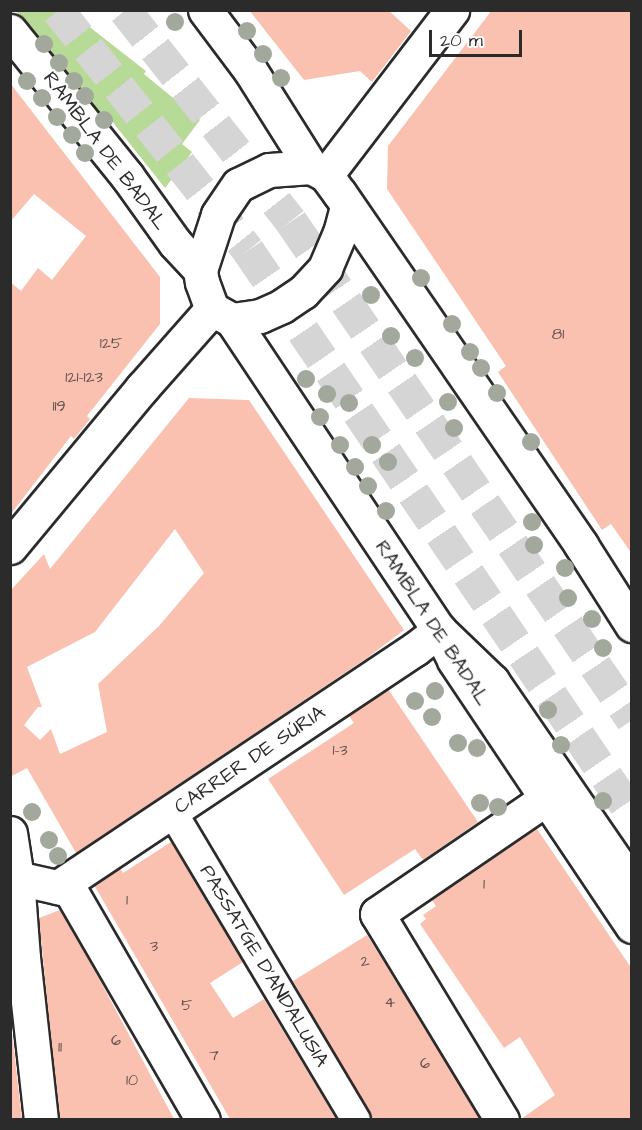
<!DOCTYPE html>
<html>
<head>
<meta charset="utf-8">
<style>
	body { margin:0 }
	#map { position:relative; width:642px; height:1130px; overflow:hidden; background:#fff; font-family:"Architects Daughter",sans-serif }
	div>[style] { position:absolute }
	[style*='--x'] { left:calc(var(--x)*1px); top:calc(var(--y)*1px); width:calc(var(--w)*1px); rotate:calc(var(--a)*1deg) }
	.green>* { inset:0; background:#b7db96 }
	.building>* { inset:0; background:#fac1b1 }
	.primary-tunnel>* { height:33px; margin-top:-16.5px; transform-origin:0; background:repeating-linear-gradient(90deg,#d5d5d5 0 33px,transparent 0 49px) }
	.roads { filter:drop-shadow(2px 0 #2b2b2b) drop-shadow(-2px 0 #2b2b2b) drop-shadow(0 2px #2b2b2b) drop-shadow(0 -2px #2b2b2b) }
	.pedestrian>* { height:28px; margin:-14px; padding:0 14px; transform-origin:14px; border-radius:14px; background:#fff }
	.minor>* { height:33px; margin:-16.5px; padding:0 16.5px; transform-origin:16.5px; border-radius:16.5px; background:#fff }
	.tertiary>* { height:33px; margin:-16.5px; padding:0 16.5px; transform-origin:16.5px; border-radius:16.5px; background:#fff }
	.primary>* { height:33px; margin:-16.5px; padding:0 16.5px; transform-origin:16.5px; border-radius:16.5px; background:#fff }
	.trees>* { width:18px; height:18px; margin:-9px; border-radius:50%; background:#a2a89c }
	span { translate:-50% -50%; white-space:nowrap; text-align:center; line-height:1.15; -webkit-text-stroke:4.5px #fff; paint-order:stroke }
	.number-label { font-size:16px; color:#5f504c }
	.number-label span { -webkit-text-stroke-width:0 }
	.street-label { font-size:20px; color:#2b2b2b }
	.frame { position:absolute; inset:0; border:12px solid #2b2b2b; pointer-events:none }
	.scale { position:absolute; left:429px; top:30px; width:93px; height:27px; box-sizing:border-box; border:3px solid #2b2b2b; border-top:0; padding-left:8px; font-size:18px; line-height:21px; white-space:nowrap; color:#2b2b2b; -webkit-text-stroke:4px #fff; paint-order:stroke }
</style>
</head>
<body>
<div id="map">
	<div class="green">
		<div style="clip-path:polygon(16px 11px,69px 11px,146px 71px,144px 74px,200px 120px,182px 144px,192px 152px,165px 188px,111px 120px,107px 123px)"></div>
	</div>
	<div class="building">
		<div style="clip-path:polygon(249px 10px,388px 10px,411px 31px,372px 82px,360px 71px,304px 80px)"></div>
		<div style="clip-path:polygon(492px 10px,632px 10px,632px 554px,611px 524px,602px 530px,498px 372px,506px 366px,387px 189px,388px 146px)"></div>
		<div style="clip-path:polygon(10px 83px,160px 277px,160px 324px,87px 416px,90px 419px,74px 439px,71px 436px,10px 515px,10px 282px,21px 291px,38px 268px,52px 280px,86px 236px,34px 194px,10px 222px)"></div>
		<div style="clip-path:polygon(evenodd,189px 398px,249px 400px,404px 630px,367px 658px,76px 853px,27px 768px,10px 777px,10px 591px,44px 554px,50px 569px,189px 398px,175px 529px,204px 573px,159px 626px,98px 684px,107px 732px,60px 754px,51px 729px,40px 740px,24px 725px,38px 707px,42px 707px,27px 667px,95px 632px,175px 529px)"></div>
		<div style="clip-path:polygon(388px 689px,478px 822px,423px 860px,415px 849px,344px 895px,268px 779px,354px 723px,349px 716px)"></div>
		<div style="clip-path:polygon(537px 829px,632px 969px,632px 1119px,521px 1119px,555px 1095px,520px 1037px,504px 1048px,420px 924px,426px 919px,423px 915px,436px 906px,432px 900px)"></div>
		<div style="clip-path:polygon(171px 842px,243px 962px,210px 983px,233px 1018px,264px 999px,336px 1119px,230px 1119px,94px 885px,120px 868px,123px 873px)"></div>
		<div style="clip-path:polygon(60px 910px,96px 973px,174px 1119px,59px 1119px,39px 918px)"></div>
		<div style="clip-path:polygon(367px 935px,379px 954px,480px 1119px,372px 1119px,293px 981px)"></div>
		<div style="clip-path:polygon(10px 1015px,22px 1119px,10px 1119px)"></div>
	</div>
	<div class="primary-tunnel">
		<div style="--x:58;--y:10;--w:306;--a:51.6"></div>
		<div style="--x:248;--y:250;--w:682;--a:55.75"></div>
		<div style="--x:125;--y:10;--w:268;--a:51.8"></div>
		<div style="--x:291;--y:221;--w:604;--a:55.6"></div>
	</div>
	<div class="roads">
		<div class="pedestrian">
			<div style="--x:173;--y:813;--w:357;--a:59.2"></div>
		</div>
		<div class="minor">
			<div style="--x:10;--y:547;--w:207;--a:-50.3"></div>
			<div style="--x:142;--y:388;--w:106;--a:-48.5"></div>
			<div style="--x:10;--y:833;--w:46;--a:81.2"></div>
			<div style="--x:17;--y:878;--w:79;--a:85.7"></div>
			<div style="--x:23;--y:957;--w:164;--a:83.7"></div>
			<div style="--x:17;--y:878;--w:54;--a:12.8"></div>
			<div style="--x:70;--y:890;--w:266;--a:60"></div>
			<div style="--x:58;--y:887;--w:429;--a:-33.7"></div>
			<div style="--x:415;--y:649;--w:31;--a:-38"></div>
			<div style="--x:439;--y:630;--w:34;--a:63"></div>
			<div style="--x:454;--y:660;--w:320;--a:56.2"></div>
			<div style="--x:502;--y:1120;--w:241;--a:-121.2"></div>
			<div style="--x:377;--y:914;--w:206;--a:-34.3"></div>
		</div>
		<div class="tertiary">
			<div style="--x:205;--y:10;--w:75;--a:53.1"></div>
			<div style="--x:250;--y:70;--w:115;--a:57.8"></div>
			<div style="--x:311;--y:167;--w:17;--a:28"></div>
			<div style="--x:326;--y:175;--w:24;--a:54"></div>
			<div style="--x:340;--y:194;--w:426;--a:55.5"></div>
			<div style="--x:581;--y:545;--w:95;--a:57.5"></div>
			<div style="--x:10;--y:31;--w:186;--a:51.1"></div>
			<div style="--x:127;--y:176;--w:82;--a:54.4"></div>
			<div style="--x:175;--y:243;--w:37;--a:47"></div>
			<div style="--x:311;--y:167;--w:42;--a:175.9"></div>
			<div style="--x:269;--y:170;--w:34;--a:154"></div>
			<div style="--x:238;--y:185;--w:36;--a:124"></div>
			<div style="--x:218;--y:215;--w:58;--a:108.1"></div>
			<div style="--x:200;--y:270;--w:12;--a:81"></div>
			<div style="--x:202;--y:282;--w:29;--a:70"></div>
			<div style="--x:212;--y:309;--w:23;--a:29"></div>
			<div style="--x:232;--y:320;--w:373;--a:56.3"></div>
			<div style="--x:326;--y:175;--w:208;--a:-52.6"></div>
			<div style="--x:232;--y:320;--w:28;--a:-8"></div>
			<div style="--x:260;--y:316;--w:24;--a:-24"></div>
			<div style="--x:282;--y:306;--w:25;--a:-34"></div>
			<div style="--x:303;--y:292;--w:33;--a:-47"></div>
			<div style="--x:325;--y:268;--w:38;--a:-67"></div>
			<div style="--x:340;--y:233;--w:28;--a:-75"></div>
		</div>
		<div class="primary">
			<div style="--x:439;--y:630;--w:74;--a:43.9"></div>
			<div style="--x:492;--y:681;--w:247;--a:55.5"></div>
		</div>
	</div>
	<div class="trees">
		<div style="left:175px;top:22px"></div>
		<div style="left:247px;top:31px"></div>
		<div style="left:44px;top:44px"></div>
		<div style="left:263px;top:54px"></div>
		<div style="left:59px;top:63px"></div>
		<div style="left:281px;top:78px"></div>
		<div style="left:27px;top:81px"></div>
		<div style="left:74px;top:81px"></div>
		<div style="left:85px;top:96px"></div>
		<div style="left:42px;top:98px"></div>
		<div style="left:57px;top:117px"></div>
		<div style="left:104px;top:120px"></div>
		<div style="left:72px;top:135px"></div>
		<div style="left:85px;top:153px"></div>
		<div style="left:421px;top:278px"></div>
		<div style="left:371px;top:295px"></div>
		<div style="left:452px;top:324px"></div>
		<div style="left:391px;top:336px"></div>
		<div style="left:470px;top:352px"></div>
		<div style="left:415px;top:358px"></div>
		<div style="left:481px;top:368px"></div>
		<div style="left:306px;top:379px"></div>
		<div style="left:497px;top:393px"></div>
		<div style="left:327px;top:394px"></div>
		<div style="left:448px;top:402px"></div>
		<div style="left:349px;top:403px"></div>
		<div style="left:320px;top:417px"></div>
		<div style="left:454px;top:428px"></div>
		<div style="left:531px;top:442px"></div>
		<div style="left:340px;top:445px"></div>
		<div style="left:372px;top:445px"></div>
		<div style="left:388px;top:462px"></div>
		<div style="left:355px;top:467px"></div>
		<div style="left:368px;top:486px"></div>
		<div style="left:386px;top:511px"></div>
		<div style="left:532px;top:522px"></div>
		<div style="left:534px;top:545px"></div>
		<div style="left:565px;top:568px"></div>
		<div style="left:568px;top:598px"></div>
		<div style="left:592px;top:619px"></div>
		<div style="left:603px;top:648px"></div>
		<div style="left:435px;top:691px"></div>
		<div style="left:415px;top:701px"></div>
		<div style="left:548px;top:710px"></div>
		<div style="left:432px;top:717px"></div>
		<div style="left:458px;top:743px"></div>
		<div style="left:561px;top:745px"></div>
		<div style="left:477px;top:748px"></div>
		<div style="left:603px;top:801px"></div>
		<div style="left:480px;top:803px"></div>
		<div style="left:498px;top:807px"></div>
		<div style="left:32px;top:812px"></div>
		<div style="left:49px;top:840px"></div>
		<div style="left:58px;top:856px"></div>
	</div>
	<div class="number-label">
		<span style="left:558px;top:334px">81</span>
		<span style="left:111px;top:343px">125</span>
		<span style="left:84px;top:377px">121-123</span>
		<span style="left:59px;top:406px">119</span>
		<span style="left:340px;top:750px">1-3</span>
		<span style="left:484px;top:884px">1</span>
		<span style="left:127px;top:900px">1</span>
		<span style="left:154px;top:946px">3</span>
		<span style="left:365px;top:961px">2</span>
		<span style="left:390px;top:1002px">4</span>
		<span style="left:187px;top:1005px">5</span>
		<span style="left:116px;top:1040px">6</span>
		<span style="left:60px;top:1047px">11</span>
		<span style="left:214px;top:1055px">7</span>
		<span style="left:425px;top:1063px">6</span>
		<span style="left:132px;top:1080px">10</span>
	</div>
	<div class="street-label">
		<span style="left:105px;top:151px;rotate:53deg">RAMBLA DE BADAL</span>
		<span style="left:432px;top:623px;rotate:57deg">RAMBLA DE BADAL</span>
		<span style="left:250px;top:760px;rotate:-34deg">CARRER DE SÚRIA</span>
		<span style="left:264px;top:966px;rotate:59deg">PASSATGE D'ANDALUSIA</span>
	</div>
	<div class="frame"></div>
	<div class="scale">20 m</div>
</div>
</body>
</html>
